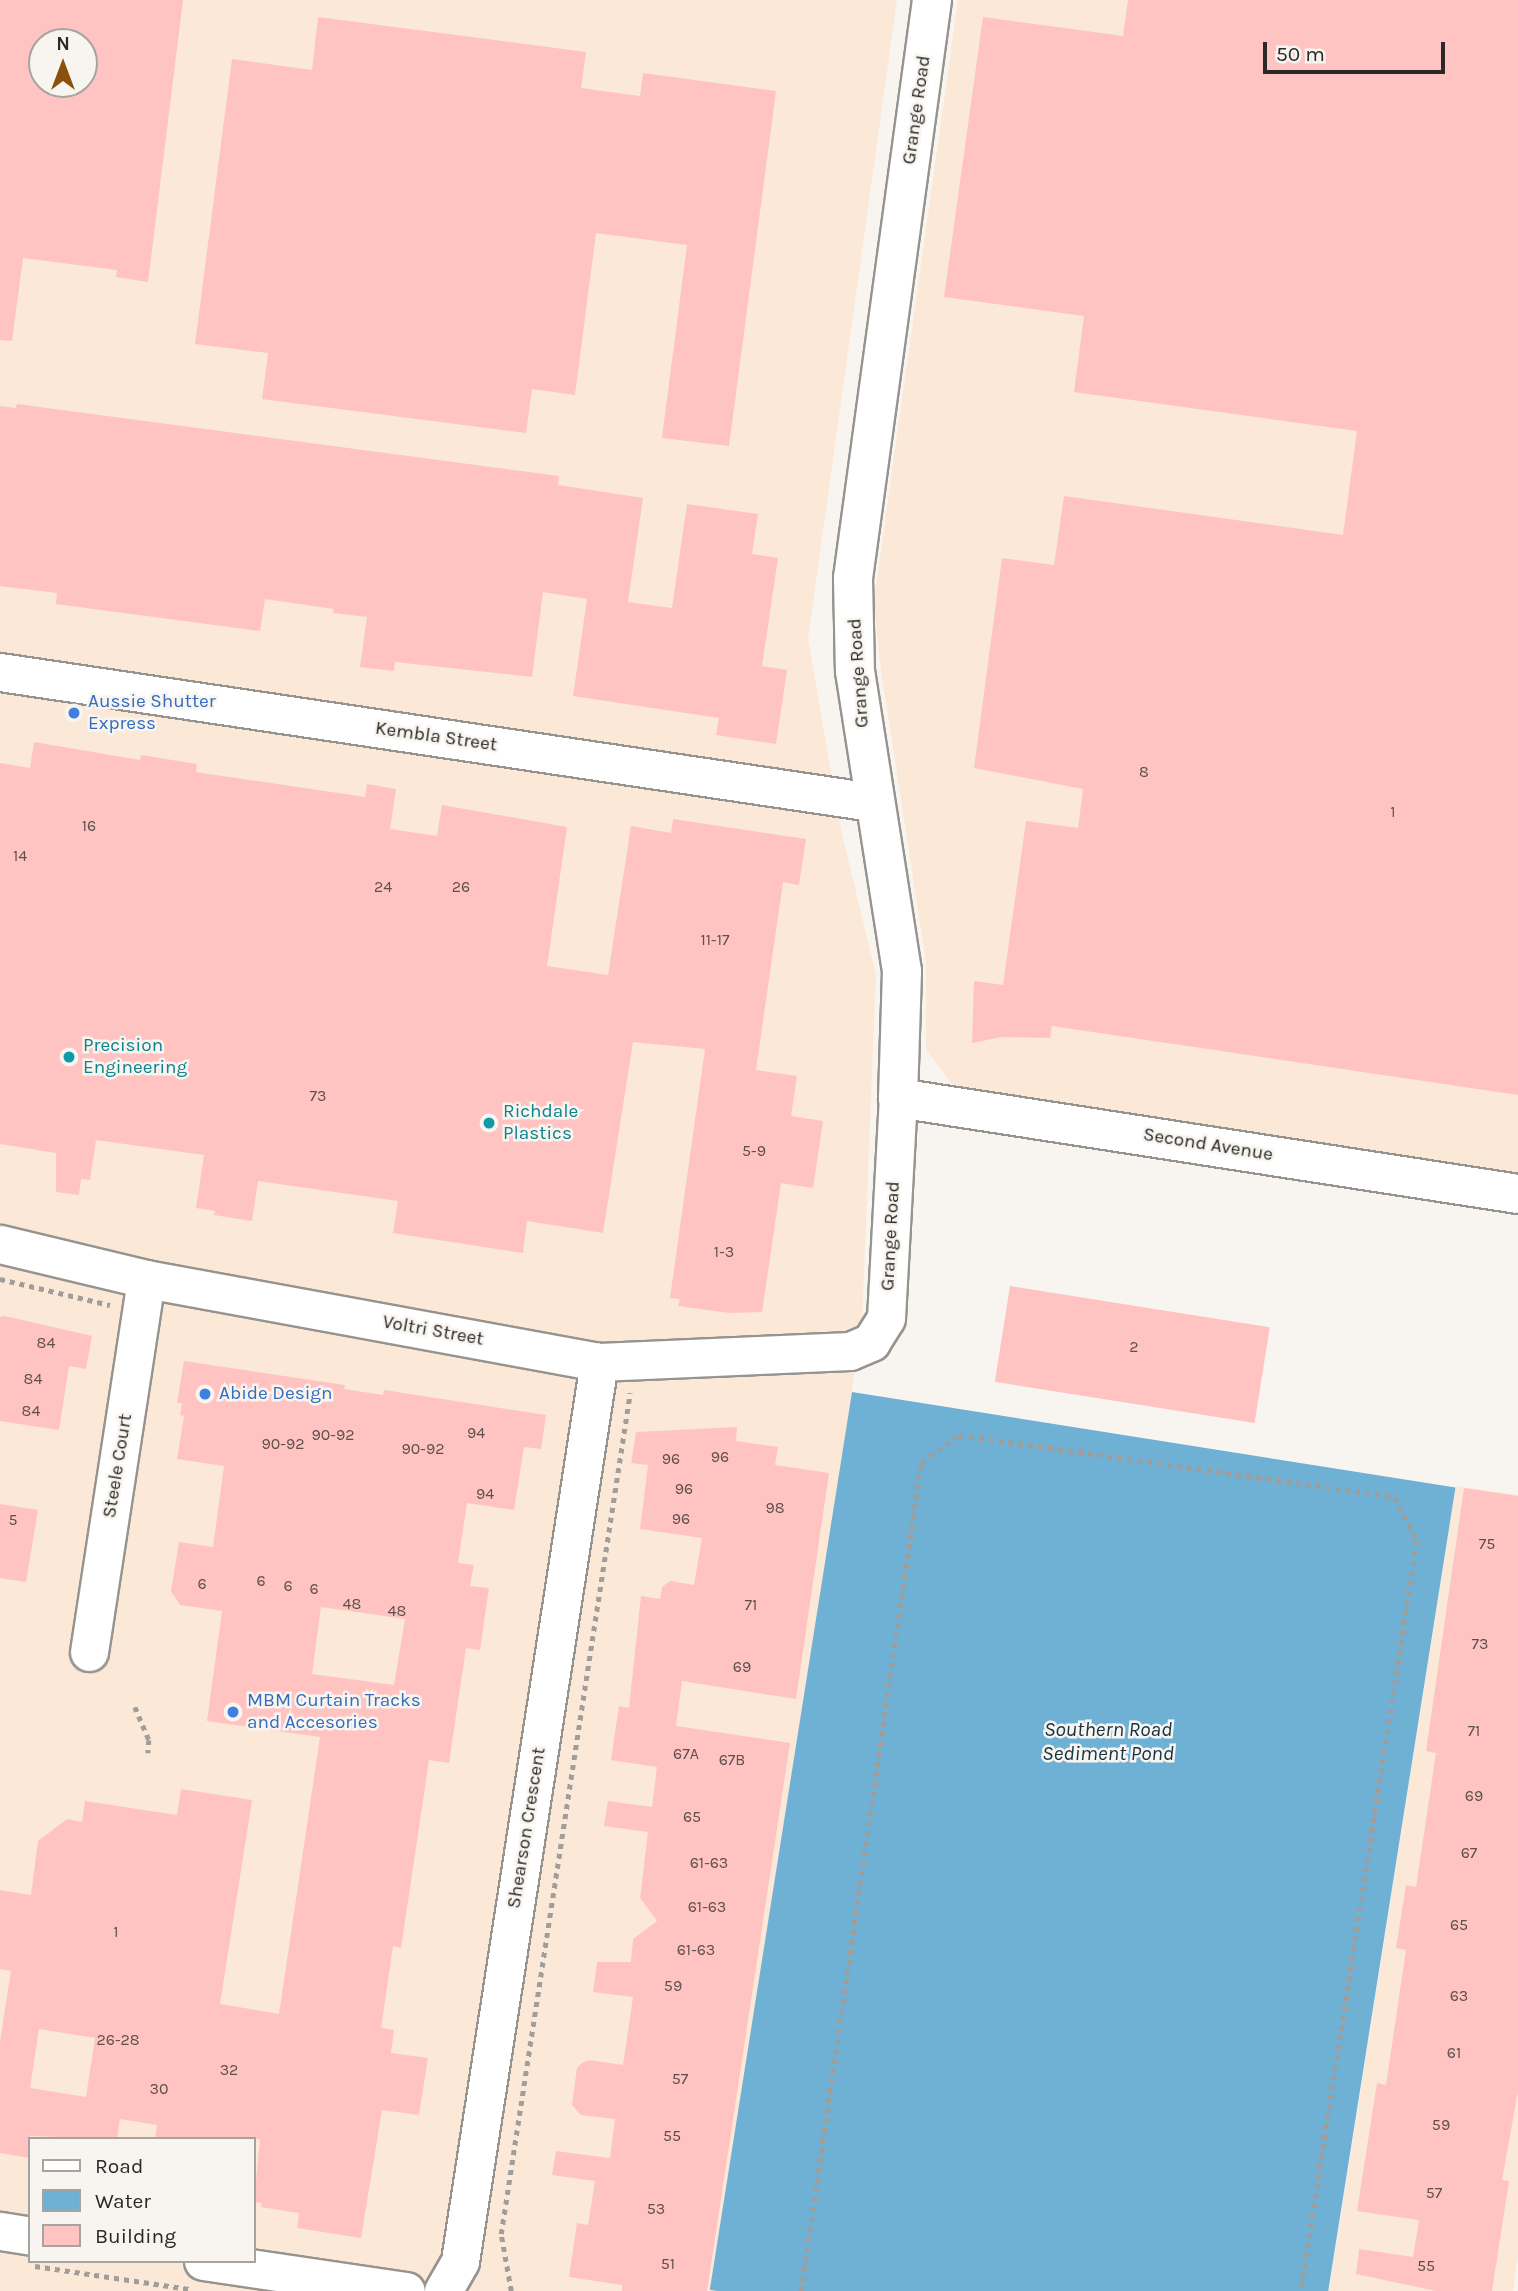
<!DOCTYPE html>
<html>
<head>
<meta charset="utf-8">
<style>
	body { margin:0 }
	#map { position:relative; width:1518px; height:2291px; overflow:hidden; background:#f8f5f0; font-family:Karla,sans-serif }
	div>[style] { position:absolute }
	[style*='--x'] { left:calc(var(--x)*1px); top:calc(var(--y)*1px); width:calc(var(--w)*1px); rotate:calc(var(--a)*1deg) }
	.industrial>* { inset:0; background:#fbe8d7 }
	.water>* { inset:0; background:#6fb0d5; transform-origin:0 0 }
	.building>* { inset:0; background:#ffc4c1; transform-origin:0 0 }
	.path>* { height:4.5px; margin-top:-2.25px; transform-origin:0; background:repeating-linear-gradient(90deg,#a09d9a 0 5px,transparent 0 10px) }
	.roads { filter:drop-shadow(2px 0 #97938f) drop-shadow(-2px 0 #97938f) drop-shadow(0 2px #97938f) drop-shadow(0 -2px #97938f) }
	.minor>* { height:37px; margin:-18.5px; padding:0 18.5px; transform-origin:18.5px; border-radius:18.5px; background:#fff }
	.major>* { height:38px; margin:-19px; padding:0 19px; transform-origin:19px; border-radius:19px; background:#fff }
	.dots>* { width:19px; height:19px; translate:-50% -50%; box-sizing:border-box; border:4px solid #f8f5f0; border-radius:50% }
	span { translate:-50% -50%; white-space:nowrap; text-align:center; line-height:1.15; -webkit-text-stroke:5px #f8f5f0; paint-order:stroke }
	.number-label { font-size:16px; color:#5f504e }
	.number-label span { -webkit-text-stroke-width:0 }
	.street-label { font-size:19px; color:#2a2927 }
	.shop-label { font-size:19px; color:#366cbe }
	.left { translate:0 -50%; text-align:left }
	.culture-label { font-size:19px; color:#0d838f }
	.water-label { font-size:21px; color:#133242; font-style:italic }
	.legend { position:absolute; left:28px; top:2137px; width:228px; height:126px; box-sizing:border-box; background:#f8f5f0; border:2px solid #a6a3a0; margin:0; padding:9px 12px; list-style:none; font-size:21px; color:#2a2927 }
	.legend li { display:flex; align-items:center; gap:14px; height:35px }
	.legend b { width:35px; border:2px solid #a6a3a0 }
	.north { position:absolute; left:28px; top:28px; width:70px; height:70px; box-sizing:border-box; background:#f8f5f0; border:2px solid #a6a3a0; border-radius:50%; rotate:0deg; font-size:19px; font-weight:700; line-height:28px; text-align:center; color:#2a2927 }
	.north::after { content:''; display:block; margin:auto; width:24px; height:32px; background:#8c500e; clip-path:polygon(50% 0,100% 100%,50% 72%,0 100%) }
	.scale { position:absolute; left:1263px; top:42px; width:182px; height:32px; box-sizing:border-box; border:4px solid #2a2927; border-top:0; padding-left:9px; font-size:21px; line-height:24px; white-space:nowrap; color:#2a2927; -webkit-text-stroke:5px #f8f5f0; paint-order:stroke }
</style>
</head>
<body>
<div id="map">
	<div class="industrial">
		<div style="clip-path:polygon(evenodd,0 0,897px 0,808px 639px,841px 830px,876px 975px,862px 1323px,720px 2291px,0 2291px,0 0,42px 42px,84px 42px,84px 84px,42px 84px,42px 42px,0 0,30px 2139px,254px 2139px,254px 2261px,30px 2261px,30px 2139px)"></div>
		<div style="clip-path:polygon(958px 0,1518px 0,1518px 1173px,971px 1091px,952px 1084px,926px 1050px,926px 963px,880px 664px,874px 600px)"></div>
		<div style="clip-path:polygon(1456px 1486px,1518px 1495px,1518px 2256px,1513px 2291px,1329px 2291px)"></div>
	</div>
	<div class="water">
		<div style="left:852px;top:1392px;width:611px;height:909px;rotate:9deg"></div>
	</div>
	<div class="building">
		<div style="clip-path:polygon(evenodd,0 0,183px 0,148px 282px,116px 277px,117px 270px,23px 258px,12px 341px,0 340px,0 0,42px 42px,84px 42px,84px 84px,42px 84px,42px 42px)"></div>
		<div style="clip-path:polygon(1128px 0,1518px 0,1518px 1095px,1052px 1026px,1050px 1038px,1002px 1037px,972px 1043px,974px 981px,1003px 985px,1026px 821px,1078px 828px,1083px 789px,974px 768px,1002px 558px,1054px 565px,1064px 496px,1343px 535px,1357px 431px,1074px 392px,1084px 316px,944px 297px,983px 17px,1123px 36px)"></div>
		<div style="clip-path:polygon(318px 17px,586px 52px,581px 88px,640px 96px,643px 73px,776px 91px,729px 446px,662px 438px,687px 245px,596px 233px,575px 395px,532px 389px,526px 433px,262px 399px,268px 353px,195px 344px,232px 59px,312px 70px)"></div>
		<div style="clip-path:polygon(17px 404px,559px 476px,558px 485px,643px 498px,628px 602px,672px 608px,687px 504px,758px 514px,752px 554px,778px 558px,762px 666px,787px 670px,776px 744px,716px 735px,719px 718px,573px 696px,587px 599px,543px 592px,532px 677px,395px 662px,394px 671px,360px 667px,367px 617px,333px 613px,334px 609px,265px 599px,260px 631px,56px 604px,57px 593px,0 586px,0 406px,16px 408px)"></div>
		<div style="clip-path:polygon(34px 742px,140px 760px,141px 755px,197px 764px,196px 772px,365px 797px,367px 784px,396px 789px,390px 829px,437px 836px,442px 805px,567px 827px,547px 966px,608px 975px,631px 826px,671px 833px,673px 819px,806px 839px,799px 885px,783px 882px,756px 1070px,797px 1076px,791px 1116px,823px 1121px,813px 1188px,781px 1183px,762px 1312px,730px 1313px,678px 1306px,680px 1299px,670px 1298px,705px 1049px,633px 1042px,603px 1233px,527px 1221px,523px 1253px,393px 1233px,398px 1201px,258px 1181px,252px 1221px,214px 1215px,215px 1211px,196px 1208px,204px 1155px,96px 1140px,90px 1180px,81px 1179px,79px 1195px,56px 1192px,56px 1153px,0 1144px,0 763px,30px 768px)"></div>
		<div style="left:1010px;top:1286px;width:263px;height:97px;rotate:9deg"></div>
		<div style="clip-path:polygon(5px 1316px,92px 1336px,86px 1369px,69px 1366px,59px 1430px,0 1421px,0 1317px)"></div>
		<div style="clip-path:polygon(evenodd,184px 1361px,345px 1385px,344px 1389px,383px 1395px,384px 1390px,546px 1415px,541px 1449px,524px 1447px,514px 1510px,467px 1503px,458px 1563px,474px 1565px,470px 1586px,489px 1588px,480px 1650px,466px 1648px,449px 1763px,429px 1760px,401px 1948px,393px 1946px,381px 2028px,394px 2030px,391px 2053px,428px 2058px,419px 2115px,382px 2110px,361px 2238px,297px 2228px,299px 2213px,261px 2207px,262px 2203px,254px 2202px,260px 2139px,155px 2139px,157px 2125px,120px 2119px,117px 2139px,30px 2136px,30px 2158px,0 2153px,0 2041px,11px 1971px,0 1969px,0 1890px,31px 1895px,38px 1841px,67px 1819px,82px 1822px,85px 1801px,177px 1815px,181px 1789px,252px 1800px,220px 2004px,279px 2014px,320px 1737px,207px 1721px,222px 1611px,180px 1605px,171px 1591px,179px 1542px,213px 1547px,224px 1466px,177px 1459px,184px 1416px,180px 1415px,182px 1403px,177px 1403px,184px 1361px,321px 1607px,405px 1619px,394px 1685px,312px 1674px,321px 1607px,184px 1361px,39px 2029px,95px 2038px,86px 2097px,30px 2088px,39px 2029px)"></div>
		<div style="clip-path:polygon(737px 1427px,736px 1441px,778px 1447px,775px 1465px,829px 1473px,796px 1699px,682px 1681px,676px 1726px,790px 1743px,707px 2291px,622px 2291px,622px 2285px,569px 2277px,577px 2223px,588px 2225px,595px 2181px,552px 2175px,556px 2151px,610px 2158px,615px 2119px,581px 2115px,572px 2105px,577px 2068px,582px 2063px,589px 2060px,623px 2065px,633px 1997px,593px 1992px,597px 1962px,631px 1962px,633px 1939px,657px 1921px,640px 1898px,648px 1832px,604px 1826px,608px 1801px,652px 1807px,657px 1767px,611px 1760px,619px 1706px,629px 1708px,641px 1596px,660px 1599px,662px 1587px,670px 1581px,694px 1585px,702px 1538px,640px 1529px,648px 1465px,631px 1463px,636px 1432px)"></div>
		<div style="clip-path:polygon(1464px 1488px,1518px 1496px,1518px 2091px,1502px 2180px,1509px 2181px,1492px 2291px,1436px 2291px,1356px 2274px,1359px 2249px,1413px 2257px,1419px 2220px,1357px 2211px,1377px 2083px,1386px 2085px,1406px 1950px,1396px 1948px,1406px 1885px,1416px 1887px,1436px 1753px,1426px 1751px)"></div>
		<div style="clip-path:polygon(0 1504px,38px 1510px,26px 1582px,0 1578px)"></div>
	</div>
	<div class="path">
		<div style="--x:0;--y:1279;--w:113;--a:13.3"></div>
		<div style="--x:135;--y:1707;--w:36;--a:67"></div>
		<div style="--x:149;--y:1740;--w:13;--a:94"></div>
		<div style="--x:35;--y:2266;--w:156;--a:8.5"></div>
		<div style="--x:511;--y:2291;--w:58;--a:-100"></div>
		<div style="--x:501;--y:2234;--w:851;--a:-81.28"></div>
		<div style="--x:801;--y:2291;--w:838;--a:-81.76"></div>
		<div style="--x:921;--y:1462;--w:47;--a:-35.4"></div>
		<div style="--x:959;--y:1435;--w:440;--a:8.1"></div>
		<div style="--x:1395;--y:1497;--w:49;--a:63.4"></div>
		<div style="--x:1417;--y:1541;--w:759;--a:98.79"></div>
	</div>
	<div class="roads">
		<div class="minor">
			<div style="--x:0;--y:672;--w:882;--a:8.48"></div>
			<div style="--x:0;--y:1244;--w:150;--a:13.5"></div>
			<div style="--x:146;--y:1279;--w:461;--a:10.4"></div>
			<div style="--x:599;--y:1362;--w:251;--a:-2.5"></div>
			<div style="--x:850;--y:1351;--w:23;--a:-23"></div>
			<div style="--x:871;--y:1342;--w:28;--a:-58"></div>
			<div style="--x:886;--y:1318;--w:220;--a:-86.9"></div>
			<div style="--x:89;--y:1652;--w:377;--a:-81.3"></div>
			<div style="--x:0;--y:2231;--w:30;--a:9"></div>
			<div style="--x:203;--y:2261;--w:205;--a:8.4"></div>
			<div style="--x:443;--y:2291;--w:34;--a:-60"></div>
			<div style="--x:460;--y:2261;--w:910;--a:-81.21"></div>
		</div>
		<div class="major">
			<div style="--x:932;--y:0;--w:583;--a:97.78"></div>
			<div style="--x:853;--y:578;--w:93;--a:88.8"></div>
			<div style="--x:855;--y:671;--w:304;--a:81.1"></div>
			<div style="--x:902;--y:971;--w:127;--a:91.8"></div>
			<div style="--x:898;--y:1098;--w:627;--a:8.8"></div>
		</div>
	</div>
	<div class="dots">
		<div style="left:74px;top:713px;background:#3f7fe0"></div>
		<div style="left:69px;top:1057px;background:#0f9aa8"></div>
		<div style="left:489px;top:1123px;background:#0f9aa8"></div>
		<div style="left:205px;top:1394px;background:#3f7fe0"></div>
		<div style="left:233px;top:1712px;background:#3f7fe0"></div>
	</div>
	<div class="number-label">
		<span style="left:1144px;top:772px">8</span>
		<span style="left:1393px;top:812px">1</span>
		<span style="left:89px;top:826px">16</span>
		<span style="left:20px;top:856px">14</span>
		<span style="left:383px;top:887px">24</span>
		<span style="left:461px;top:887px">26</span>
		<span style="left:715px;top:940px">11-17</span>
		<span style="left:318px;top:1096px">73</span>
		<span style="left:754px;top:1151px">5-9</span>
		<span style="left:724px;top:1252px">1-3</span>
		<span style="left:46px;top:1343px">84</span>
		<span style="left:1134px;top:1347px">2</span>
		<span style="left:33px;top:1379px">84</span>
		<span style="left:31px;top:1411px">84</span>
		<span style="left:476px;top:1433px">94</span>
		<span style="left:333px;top:1435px">90-92</span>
		<span style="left:283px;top:1444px">90-92</span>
		<span style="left:423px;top:1449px">90-92</span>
		<span style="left:720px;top:1457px">96</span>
		<span style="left:671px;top:1459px">96</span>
		<span style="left:684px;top:1489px">96</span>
		<span style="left:485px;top:1494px">94</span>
		<span style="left:775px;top:1508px">98</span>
		<span style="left:681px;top:1519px">96</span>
		<span style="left:13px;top:1520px">5</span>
		<span style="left:1487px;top:1544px">75</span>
		<span style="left:261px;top:1581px">6</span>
		<span style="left:202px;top:1584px">6</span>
		<span style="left:288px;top:1586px">6</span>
		<span style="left:314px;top:1589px">6</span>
		<span style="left:352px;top:1604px">48</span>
		<span style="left:751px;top:1605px">71</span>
		<span style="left:397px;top:1611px">48</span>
		<span style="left:1480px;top:1644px">73</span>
		<span style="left:742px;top:1667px">69</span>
		<span style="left:1474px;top:1731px">71</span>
		<span style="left:686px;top:1754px">67A</span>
		<span style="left:732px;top:1760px">67B</span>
		<span style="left:1474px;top:1796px">69</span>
		<span style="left:692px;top:1817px">65</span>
		<span style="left:1469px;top:1853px">67</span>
		<span style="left:709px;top:1863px">61-63</span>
		<span style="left:707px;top:1907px">61-63</span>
		<span style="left:1459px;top:1925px">65</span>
		<span style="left:116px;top:1932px">1</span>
		<span style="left:696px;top:1950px">61-63</span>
		<span style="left:673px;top:1986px">59</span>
		<span style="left:1459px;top:1996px">63</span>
		<span style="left:118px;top:2040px">26-28</span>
		<span style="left:1454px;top:2053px">61</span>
		<span style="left:229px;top:2070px">32</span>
		<span style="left:680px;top:2079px">57</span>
		<span style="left:159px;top:2089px">30</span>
		<span style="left:1441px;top:2125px">59</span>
		<span style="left:672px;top:2136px">55</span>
		<span style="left:1434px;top:2193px">57</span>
		<span style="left:656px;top:2209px">53</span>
		<span style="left:668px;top:2264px">51</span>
		<span style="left:1426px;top:2266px">55</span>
	</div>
	<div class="street-label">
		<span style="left:917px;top:110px;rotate:-82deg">Grange Road</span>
		<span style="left:859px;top:673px;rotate:-94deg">Grange Road</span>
		<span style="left:436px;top:737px;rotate:8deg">Kembla Street</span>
		<span style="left:1208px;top:1145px;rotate:9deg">Second Avenue</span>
		<span style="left:891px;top:1236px;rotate:-87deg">Grange Road</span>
		<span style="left:433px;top:1331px;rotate:10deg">Voltri Street</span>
		<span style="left:118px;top:1466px;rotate:-81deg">Steele Court</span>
		<span style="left:527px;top:1828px;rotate:-81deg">Shearson Crescent</span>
	</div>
	<div class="shop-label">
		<span class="left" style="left:88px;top:713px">Aussie Shutter<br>Express</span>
		<span class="left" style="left:219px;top:1394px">Abide Design</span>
		<span class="left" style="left:247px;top:1712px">MBM Curtain Tracks<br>and Accesories</span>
	</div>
	<div class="culture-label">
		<span class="left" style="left:83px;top:1057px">Precision<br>Engineering</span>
		<span class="left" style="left:503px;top:1123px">Richdale<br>Plastics</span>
	</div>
	<div class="water-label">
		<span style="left:1108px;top:1741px">Southern Road<br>Sediment Pond</span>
	</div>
	<ul class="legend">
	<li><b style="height:9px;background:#fff"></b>Road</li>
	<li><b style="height:19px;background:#6fb0d5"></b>Water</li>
	<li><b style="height:19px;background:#ffc4c1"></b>Building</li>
	</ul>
	<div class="north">N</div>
	<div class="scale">50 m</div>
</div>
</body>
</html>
